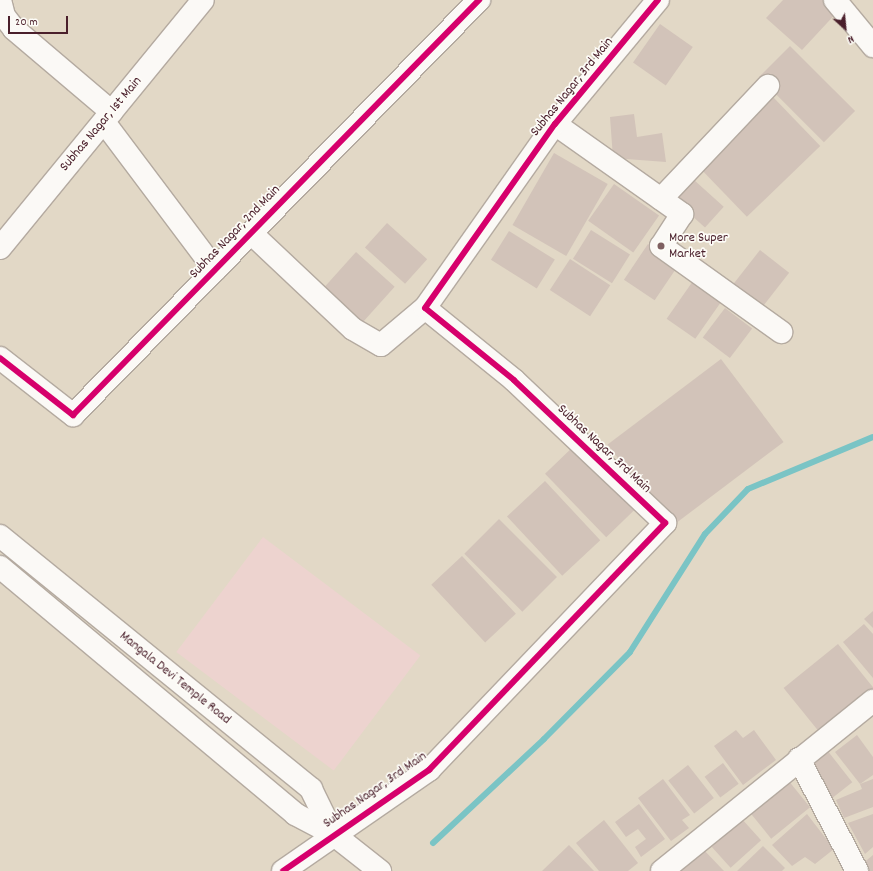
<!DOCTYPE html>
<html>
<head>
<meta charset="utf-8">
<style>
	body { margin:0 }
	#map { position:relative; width:873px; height:871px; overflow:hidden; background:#e2d8c6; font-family:Dekko,sans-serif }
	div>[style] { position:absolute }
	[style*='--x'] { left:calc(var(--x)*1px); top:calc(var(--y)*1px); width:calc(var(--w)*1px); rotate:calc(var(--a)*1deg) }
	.built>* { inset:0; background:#edd3cf; transform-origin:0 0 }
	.stream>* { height:6px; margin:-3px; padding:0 3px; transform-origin:3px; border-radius:3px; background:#7ac4c5 }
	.building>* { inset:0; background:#d2c3b9; transform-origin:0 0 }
	.roads { filter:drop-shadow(1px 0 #b4aaa0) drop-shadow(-1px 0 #b4aaa0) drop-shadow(0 1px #b4aaa0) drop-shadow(0 -1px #b4aaa0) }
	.minor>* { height:22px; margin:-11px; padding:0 11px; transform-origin:11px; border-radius:11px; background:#fbf9f6 }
	.major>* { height:22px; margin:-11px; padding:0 11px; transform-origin:11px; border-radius:11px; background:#fbf9f6 }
	.cycleway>* { height:6px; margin:-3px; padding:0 3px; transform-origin:3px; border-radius:3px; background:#d6006c }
	.dots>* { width:11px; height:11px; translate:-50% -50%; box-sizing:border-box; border:2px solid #fdfcf7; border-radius:50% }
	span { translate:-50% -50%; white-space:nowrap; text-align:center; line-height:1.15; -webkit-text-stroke:3.5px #fdfcf7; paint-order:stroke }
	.street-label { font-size:14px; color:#4a1f2b }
	.poi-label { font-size:14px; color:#4a1f2b }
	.left { translate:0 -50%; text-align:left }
	.north { position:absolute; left:825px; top:8px; width:40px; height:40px; -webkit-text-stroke:3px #fdfcf7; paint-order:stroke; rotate:153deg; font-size:11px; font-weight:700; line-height:16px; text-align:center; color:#4a1f2b }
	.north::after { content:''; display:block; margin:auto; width:14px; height:18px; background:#4a1f2b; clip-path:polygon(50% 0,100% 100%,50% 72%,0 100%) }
	.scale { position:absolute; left:8px; top:16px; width:60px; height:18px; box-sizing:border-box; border:2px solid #4a1f2b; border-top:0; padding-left:5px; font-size:12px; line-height:14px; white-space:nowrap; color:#4a1f2b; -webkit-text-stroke:3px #fdfcf7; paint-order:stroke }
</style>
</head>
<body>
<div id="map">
	<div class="built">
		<div style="left:263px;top:537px;width:197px;height:144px;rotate:37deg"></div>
	</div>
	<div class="stream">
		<div style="--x:433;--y:843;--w:152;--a:-43.1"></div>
		<div style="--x:544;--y:739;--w:122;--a:-45.3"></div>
		<div style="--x:630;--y:652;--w:140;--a:-57.6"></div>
		<div style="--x:705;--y:534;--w:62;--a:-46.3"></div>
		<div style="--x:748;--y:489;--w:135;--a:-22.6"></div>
	</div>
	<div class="building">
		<div style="clip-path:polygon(783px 0,830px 0,840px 9px,802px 50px,766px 18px)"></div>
		<div style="left:660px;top:24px;width:40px;height:47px;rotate:35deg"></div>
		<div style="left:790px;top:46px;width:92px;height:44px;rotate:45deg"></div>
		<div style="left:773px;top:97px;width:68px;height:102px;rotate:46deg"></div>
		<div style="clip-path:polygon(634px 114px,637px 137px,662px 133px,666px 162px,613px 158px,610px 117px)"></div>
		<div style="left:554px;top:153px;width:62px;height:83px;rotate:30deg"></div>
		<div style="left:694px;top:180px;width:40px;height:28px;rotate:42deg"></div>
		<div style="left:614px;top:184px;width:55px;height:45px;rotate:35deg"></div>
		<div style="left:387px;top:223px;width:54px;height:33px;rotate:42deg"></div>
		<div style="left:591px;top:230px;width:46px;height:34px;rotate:32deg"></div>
		<div style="left:509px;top:231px;width:54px;height:34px;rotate:32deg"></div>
		<div style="left:648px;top:244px;width:37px;height:43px;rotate:34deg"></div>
		<div style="left:760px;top:250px;width:37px;height:48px;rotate:38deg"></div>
		<div style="left:356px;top:252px;width:52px;height:48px;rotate:42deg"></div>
		<div style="left:570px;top:259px;width:48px;height:37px;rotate:33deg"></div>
		<div style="left:693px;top:281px;width:35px;height:46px;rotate:35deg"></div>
		<div style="left:725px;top:308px;width:34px;height:37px;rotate:37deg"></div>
		<div style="left:721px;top:359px;width:104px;height:142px;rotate:53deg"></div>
		<div style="left:576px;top:444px;width:88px;height:43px;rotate:46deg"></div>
		<div style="left:545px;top:481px;width:81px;height:52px;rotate:47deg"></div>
		<div style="left:499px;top:519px;width:82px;height:49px;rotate:45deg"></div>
		<div style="left:462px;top:556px;width:79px;height:42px;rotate:47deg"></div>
		<div style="clip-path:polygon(873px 611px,873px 628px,864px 619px)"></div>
		<div style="clip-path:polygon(864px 624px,873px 634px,873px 678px,843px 642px)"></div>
		<div style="left:838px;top:644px;width:56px;height:70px;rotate:51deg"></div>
		<div style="clip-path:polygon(736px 730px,743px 738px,754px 730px,776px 760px,743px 785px,714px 746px)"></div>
		<div style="clip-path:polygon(857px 735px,873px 757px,873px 775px,860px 784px,835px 752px)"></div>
		<div style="left:827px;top:750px;width:41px;height:27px;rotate:52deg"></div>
		<div style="left:723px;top:763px;width:26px;height:23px;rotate:53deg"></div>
		<div style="left:688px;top:765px;width:42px;height:25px;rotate:52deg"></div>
		<div style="clip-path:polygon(663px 779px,690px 815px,682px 820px,689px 828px,671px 841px,638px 798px)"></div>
		<div style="clip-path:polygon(873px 779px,873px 807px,844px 818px,836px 800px,862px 789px,860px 784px)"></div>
		<div style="left:788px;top:780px;width:35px;height:50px;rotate:51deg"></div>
		<div style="clip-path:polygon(639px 804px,665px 839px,641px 857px,635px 847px,646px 839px,638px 829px,626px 837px,615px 822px)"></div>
		<div style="clip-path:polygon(807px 814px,834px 849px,815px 864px,805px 857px,792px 866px,772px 845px)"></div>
		<div style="clip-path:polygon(873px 814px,873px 847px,865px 854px,848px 823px)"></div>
		<div style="left:741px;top:818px;width:30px;height:41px;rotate:48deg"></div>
		<div style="clip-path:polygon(604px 820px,638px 863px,628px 871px,599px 871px,576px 843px)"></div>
		<div style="clip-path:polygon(569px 845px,594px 871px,542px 871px)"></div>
		<div style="clip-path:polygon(763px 846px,785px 868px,782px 871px,737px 871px)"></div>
		<div style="clip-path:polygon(701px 847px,724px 871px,679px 871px)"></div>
		<div style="clip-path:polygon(873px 855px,873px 871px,866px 871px,861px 865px)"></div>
	</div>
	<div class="roads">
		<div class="minor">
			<div style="--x:0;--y:0;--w:16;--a:76"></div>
			<div style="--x:4;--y:16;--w:16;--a:52"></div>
			<div style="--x:14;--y:29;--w:128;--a:40.3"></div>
			<div style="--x:835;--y:0;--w:60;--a:50.4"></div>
			<div style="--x:104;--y:122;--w:185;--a:53.1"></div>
			<div style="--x:555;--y:124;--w:156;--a:35.3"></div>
			<div style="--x:682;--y:214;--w:38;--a:123"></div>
			<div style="--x:661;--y:246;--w:148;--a:35.6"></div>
			<div style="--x:661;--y:199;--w:156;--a:-46.6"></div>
			<div style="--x:251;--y:233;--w:140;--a:43.3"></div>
			<div style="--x:353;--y:329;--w:32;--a:30"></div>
			<div style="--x:381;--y:345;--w:57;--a:-40.1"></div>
			<div style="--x:0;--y:248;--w:320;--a:-50.7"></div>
			<div style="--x:0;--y:358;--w:93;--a:38"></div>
			<div style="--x:73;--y:415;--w:581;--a:-45.63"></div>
			<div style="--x:799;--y:759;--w:126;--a:62.6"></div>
			<div style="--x:283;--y:871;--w:178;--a:-34.7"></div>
			<div style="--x:429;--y:770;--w:342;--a:-46.3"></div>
			<div style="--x:665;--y:523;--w:208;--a:-136.6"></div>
			<div style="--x:514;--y:380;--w:114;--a:-141"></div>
			<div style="--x:425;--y:308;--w:225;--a:-54.8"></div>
			<div style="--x:555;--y:124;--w:161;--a:-50.3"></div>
			<div style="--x:662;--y:871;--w:271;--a:-38.9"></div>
		</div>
		<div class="major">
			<div style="--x:0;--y:536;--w:401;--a:39.1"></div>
			<div style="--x:311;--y:789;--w:50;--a:63.9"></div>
			<div style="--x:0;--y:567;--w:385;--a:39.9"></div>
			<div style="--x:295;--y:814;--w:43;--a:27.8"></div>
			<div style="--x:333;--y:834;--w:60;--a:38.2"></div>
		</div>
	</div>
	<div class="cycleway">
		<div style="--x:0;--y:358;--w:93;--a:38"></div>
		<div style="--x:73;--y:415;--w:581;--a:-45.63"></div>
		<div style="--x:283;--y:871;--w:178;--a:-34.7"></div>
		<div style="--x:429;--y:770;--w:342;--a:-46.3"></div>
		<div style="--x:665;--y:523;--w:208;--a:-136.6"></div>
		<div style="--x:514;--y:380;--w:114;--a:-141"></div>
		<div style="--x:425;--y:308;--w:225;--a:-54.8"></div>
		<div style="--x:555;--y:124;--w:161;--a:-50.3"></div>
	</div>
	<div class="dots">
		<div style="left:661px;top:246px;background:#7f6061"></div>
	</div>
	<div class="street-label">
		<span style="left:572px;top:87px;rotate:-51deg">Subhas Nagar, 3rd Main</span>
		<span style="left:101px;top:124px;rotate:-50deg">Subhas Nagar, 1st Main</span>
		<span style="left:235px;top:232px;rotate:-46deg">Subhas Nagar, 2nd Main</span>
		<span style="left:604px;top:449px;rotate:43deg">Subhas Nagar, 3rd Main</span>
		<span style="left:175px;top:678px;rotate:39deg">Mangala Devi Temple Road</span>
		<span style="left:375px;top:790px;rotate:-35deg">Subhas Nagar, 3rd Main</span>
	</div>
	<div class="poi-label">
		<span class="left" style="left:669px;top:246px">More Super<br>Market</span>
	</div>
	<div class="north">N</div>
	<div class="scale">20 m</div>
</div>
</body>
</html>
